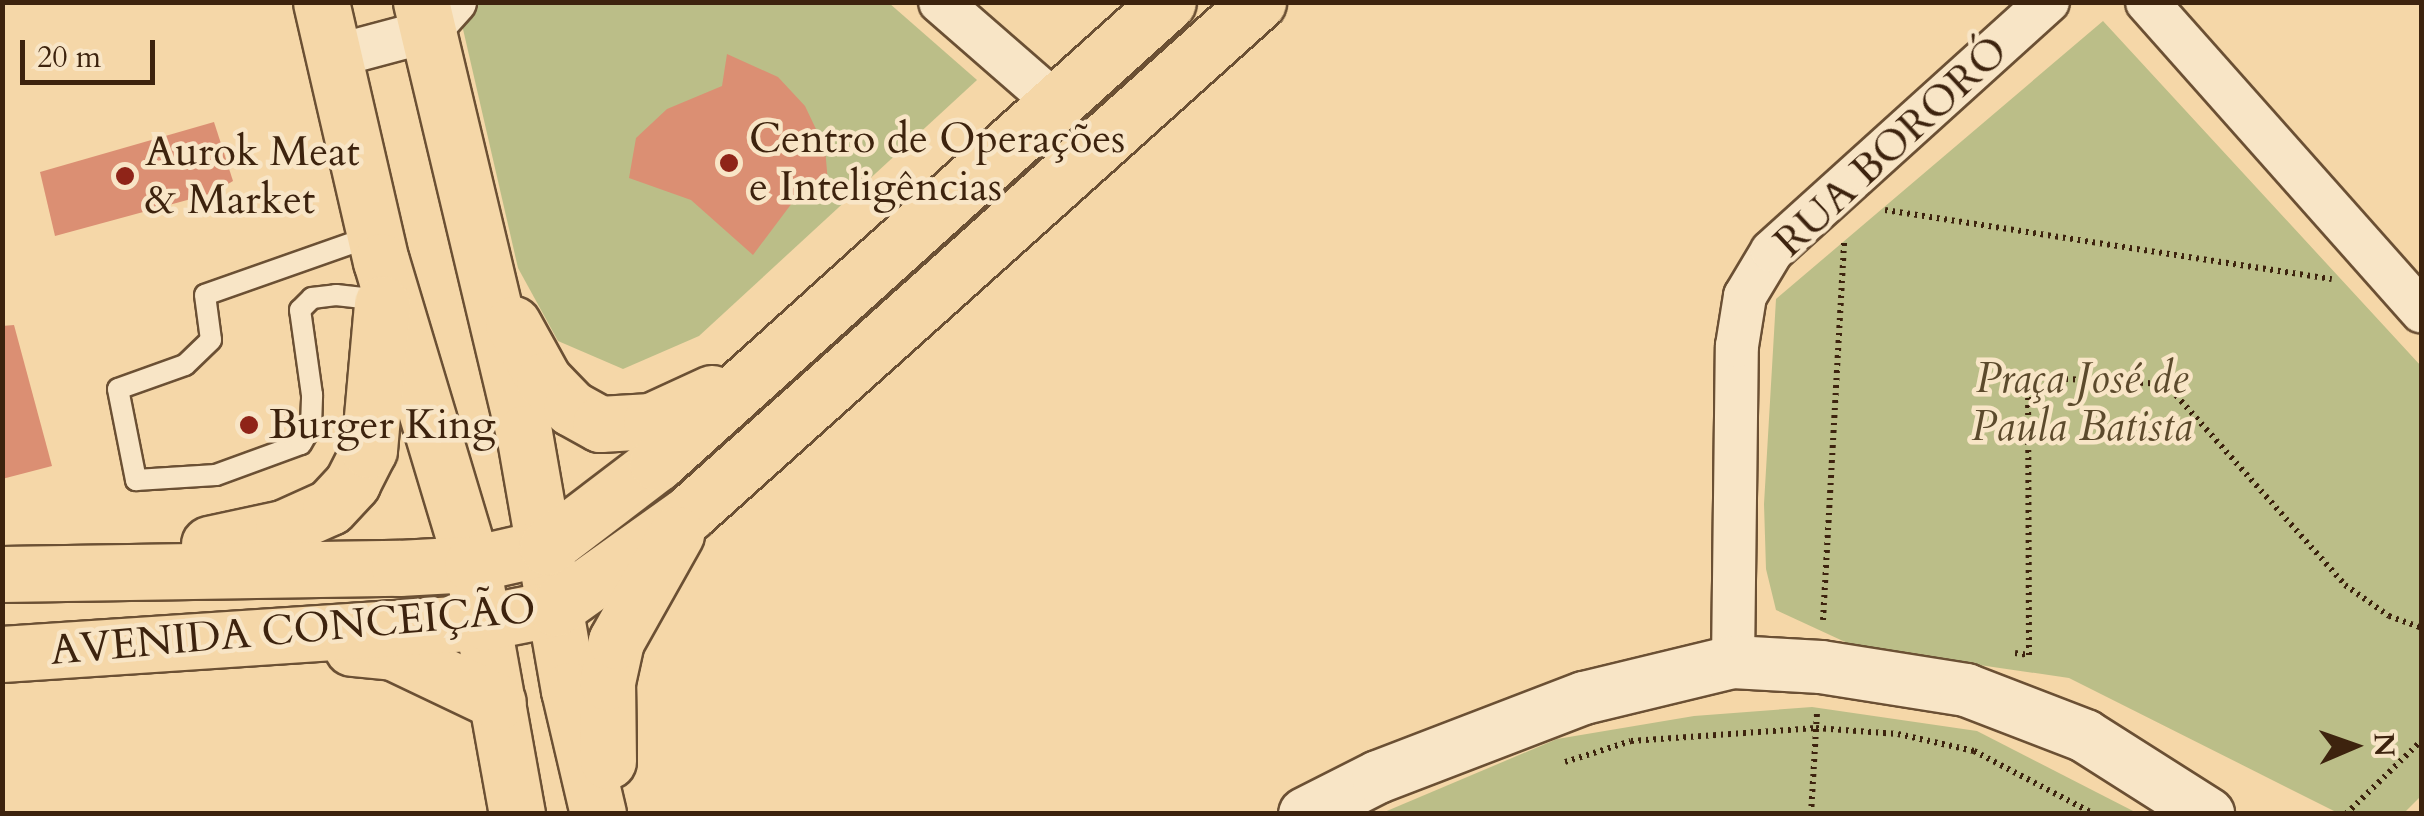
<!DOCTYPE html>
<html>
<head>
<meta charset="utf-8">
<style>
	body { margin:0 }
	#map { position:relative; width:2424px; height:816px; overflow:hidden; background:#f5d7a8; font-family:Cardo,serif }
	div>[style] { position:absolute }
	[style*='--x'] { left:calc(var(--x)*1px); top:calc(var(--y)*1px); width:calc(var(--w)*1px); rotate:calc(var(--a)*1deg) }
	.green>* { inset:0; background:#bbbe88 }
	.building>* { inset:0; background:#db8f73 }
	.path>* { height:6px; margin-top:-3px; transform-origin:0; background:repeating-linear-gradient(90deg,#3d230e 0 2.5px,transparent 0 7.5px) }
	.roads { filter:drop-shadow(2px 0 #6b5034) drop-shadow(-2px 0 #6b5034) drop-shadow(0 2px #6b5034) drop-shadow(0 -2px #6b5034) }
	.service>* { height:20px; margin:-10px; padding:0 10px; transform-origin:10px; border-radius:10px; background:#f8e5c6 }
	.minor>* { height:42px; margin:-21px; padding:0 21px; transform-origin:21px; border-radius:21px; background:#f8e5c6 }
	.tertiary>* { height:52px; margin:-26px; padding:0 26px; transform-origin:26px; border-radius:26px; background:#f8e5c6 }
	.primary>* { height:55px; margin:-27.5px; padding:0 27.5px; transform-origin:27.5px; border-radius:27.5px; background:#f5d7a8 }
	.dots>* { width:28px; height:28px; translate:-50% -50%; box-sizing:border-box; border:5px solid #f8e5c6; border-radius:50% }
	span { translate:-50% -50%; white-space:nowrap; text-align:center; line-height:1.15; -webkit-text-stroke:9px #f8e5c6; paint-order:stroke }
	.poi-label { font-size:42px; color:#3d230e }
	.left { translate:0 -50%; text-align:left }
	.street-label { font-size:42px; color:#3d230e }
	.park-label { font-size:42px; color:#5c4a2c; font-style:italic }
	.frame { position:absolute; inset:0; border:5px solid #3d230e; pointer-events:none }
	.north { position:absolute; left:2304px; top:696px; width:100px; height:100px; -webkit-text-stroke:8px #f8e5c6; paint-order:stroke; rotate:88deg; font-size:28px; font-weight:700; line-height:40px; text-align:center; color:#3d230e }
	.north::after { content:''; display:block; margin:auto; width:35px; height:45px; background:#3d230e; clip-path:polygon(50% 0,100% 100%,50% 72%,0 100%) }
	.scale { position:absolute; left:20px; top:40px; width:135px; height:45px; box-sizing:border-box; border:5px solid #3d230e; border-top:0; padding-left:12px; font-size:30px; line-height:35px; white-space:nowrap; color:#3d230e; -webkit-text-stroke:8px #f8e5c6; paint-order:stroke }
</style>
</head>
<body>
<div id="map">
	<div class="green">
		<div style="clip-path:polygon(457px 3px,889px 3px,977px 80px,699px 336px,623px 369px,558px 341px,518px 268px)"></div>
		<div style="clip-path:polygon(2103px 21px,2421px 366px,2421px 796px,2404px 813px,2338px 813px,2069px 678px,1856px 647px,1776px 610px,1766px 569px,1764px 504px,1776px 299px)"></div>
		<div style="clip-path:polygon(1812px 707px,1977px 731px,2137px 813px,1382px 813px,1557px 739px,1694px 716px)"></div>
	</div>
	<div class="building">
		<div style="clip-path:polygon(727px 54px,778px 77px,805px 106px,825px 148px,829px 194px,801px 191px,753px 255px,691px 200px,629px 178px,636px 138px,667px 109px,722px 86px)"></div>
		<div style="clip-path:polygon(214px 122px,233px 181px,213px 193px,55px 236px,40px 172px)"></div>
		<div style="clip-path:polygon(14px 325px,52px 466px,2px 479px,2px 326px)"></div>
	</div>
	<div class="path">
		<div style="--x:1885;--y:210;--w:452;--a:8.8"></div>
		<div style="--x:2422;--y:545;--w:24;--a:90"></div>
		<div style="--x:1823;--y:620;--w:378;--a:-86.8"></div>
		<div style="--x:2015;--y:653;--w:14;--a:8"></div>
		<div style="--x:2029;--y:655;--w:278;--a:-90.2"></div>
		<div style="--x:2028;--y:377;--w:138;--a:2.9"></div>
		<div style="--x:2166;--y:384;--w:269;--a:48.3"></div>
		<div style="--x:2345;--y:585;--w:54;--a:35.2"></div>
		<div style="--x:2389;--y:616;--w:35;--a:20"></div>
		<div style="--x:1565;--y:762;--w:69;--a:-17.7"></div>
		<div style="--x:1631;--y:741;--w:185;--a:-4"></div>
		<div style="--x:1816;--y:728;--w:82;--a:4.2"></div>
		<div style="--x:1898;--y:734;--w:78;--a:12.6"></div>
		<div style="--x:1974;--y:751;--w:136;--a:27.7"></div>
		<div style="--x:1811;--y:814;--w:101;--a:-86.6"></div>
		<div style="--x:2346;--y:814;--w:106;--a:-44.2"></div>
	</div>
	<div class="roads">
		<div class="service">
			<div style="--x:375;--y:235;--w:180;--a:160.6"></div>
			<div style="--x:205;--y:295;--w:45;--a:82.4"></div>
			<div style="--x:211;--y:340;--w:36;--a:136"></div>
			<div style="--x:185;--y:365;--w:71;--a:160.3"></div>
			<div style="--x:118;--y:389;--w:93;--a:78.8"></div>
			<div style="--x:136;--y:480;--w:80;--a:-3.6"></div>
			<div style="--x:216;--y:475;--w:90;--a:-20"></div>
			<div style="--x:301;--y:444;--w:20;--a:-60"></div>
			<div style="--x:311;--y:427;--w:32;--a:-88"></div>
			<div style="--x:312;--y:395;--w:86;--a:-98"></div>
			<div style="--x:300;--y:310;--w:17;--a:-45"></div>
			<div style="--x:312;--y:298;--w:24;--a:-7"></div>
			<div style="--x:336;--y:295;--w:45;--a:6.3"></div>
		</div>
		<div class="minor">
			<div style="--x:940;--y:2;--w:155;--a:41.1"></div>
			<div style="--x:2147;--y:2;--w:414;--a:48.4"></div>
			<div style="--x:335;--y:56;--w:97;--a:-14.9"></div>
			<div style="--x:429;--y:31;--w:39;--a:-48"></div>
			<div style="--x:1733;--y:662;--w:316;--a:-89.3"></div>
			<div style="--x:1737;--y:346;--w:51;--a:-80.9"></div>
			<div style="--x:1745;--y:296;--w:52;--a:-59"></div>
			<div style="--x:1772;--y:251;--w:372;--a:-42.1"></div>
		</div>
		<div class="tertiary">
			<div style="--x:1305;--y:814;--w:82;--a:-26.9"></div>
			<div style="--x:1378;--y:777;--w:221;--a:-21"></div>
			<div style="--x:1584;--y:698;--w:153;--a:-13.6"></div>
			<div style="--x:1733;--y:662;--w:88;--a:3.3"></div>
			<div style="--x:1821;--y:667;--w:147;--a:9"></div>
			<div style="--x:1966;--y:690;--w:128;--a:21.1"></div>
			<div style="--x:2085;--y:736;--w:146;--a:32.4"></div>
		</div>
		<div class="primary">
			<div style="--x:321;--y:2;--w:266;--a:77"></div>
			<div style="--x:381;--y:261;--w:316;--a:73.3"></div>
			<div style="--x:472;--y:564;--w:254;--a:79.8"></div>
			<div style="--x:421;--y:2;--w:443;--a:76.6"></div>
			<div style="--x:524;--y:433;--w:261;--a:80.1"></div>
			<div style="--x:569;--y:690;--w:127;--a:76.8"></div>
			<div style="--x:513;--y:324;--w:64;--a:61"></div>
			<div style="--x:544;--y:380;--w:39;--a:46"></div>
			<div style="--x:571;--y:408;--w:33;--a:29"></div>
			<div style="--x:600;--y:424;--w:51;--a:-3.4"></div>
			<div style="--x:651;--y:421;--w:67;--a:-24.7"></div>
			<div style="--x:209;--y:544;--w:76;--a:-12.2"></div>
			<div style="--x:283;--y:528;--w:51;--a:-24.1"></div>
			<div style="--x:330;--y:507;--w:33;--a:-47"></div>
			<div style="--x:352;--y:483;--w:37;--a:-63"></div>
			<div style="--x:369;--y:450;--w:147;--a:-84.9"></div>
			<div style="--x:2;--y:574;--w:397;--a:-0.9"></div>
			<div style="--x:399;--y:568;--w:73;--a:-3.1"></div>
			<div style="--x:472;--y:564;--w:77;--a:-12.8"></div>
			<div style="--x:547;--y:547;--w:138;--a:-37.4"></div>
			<div style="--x:657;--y:463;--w:688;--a:-42.06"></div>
			<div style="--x:352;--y:648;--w:41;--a:5.6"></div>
			<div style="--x:393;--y:652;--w:116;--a:25.5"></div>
			<div style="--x:2;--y:654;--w:484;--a:-3.8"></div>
			<div style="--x:485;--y:622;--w:72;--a:-11.2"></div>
			<div style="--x:556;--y:608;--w:163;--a:-35.5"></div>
			<div style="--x:689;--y:513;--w:765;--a:-41.93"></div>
			<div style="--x:608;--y:761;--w:79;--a:-90.7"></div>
			<div style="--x:607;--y:682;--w:42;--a:-77.6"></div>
			<div style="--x:616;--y:641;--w:123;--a:-60.7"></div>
		</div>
	</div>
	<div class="dots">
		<div style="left:729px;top:163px;background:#8f2418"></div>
		<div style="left:125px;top:176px;background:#8f2418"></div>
		<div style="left:249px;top:425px;background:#8f2418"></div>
	</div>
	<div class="poi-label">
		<span class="left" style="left:749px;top:163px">Centro de Operações<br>e Inteligências</span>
		<span class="left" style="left:145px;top:176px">Aurok Meat<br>&amp; Market</span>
		<span class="left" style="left:269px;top:425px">Burger King</span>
	</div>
	<div class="street-label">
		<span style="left:1890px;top:148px;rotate:-43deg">RUA BORORÓ</span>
		<span style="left:293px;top:630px;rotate:-5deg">AVENIDA CONCEIÇÃO</span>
	</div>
	<div class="park-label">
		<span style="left:2082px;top:403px">Praça José de<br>Paula Batista</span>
	</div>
	<div class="frame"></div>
	<div class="north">N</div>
	<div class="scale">20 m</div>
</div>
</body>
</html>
